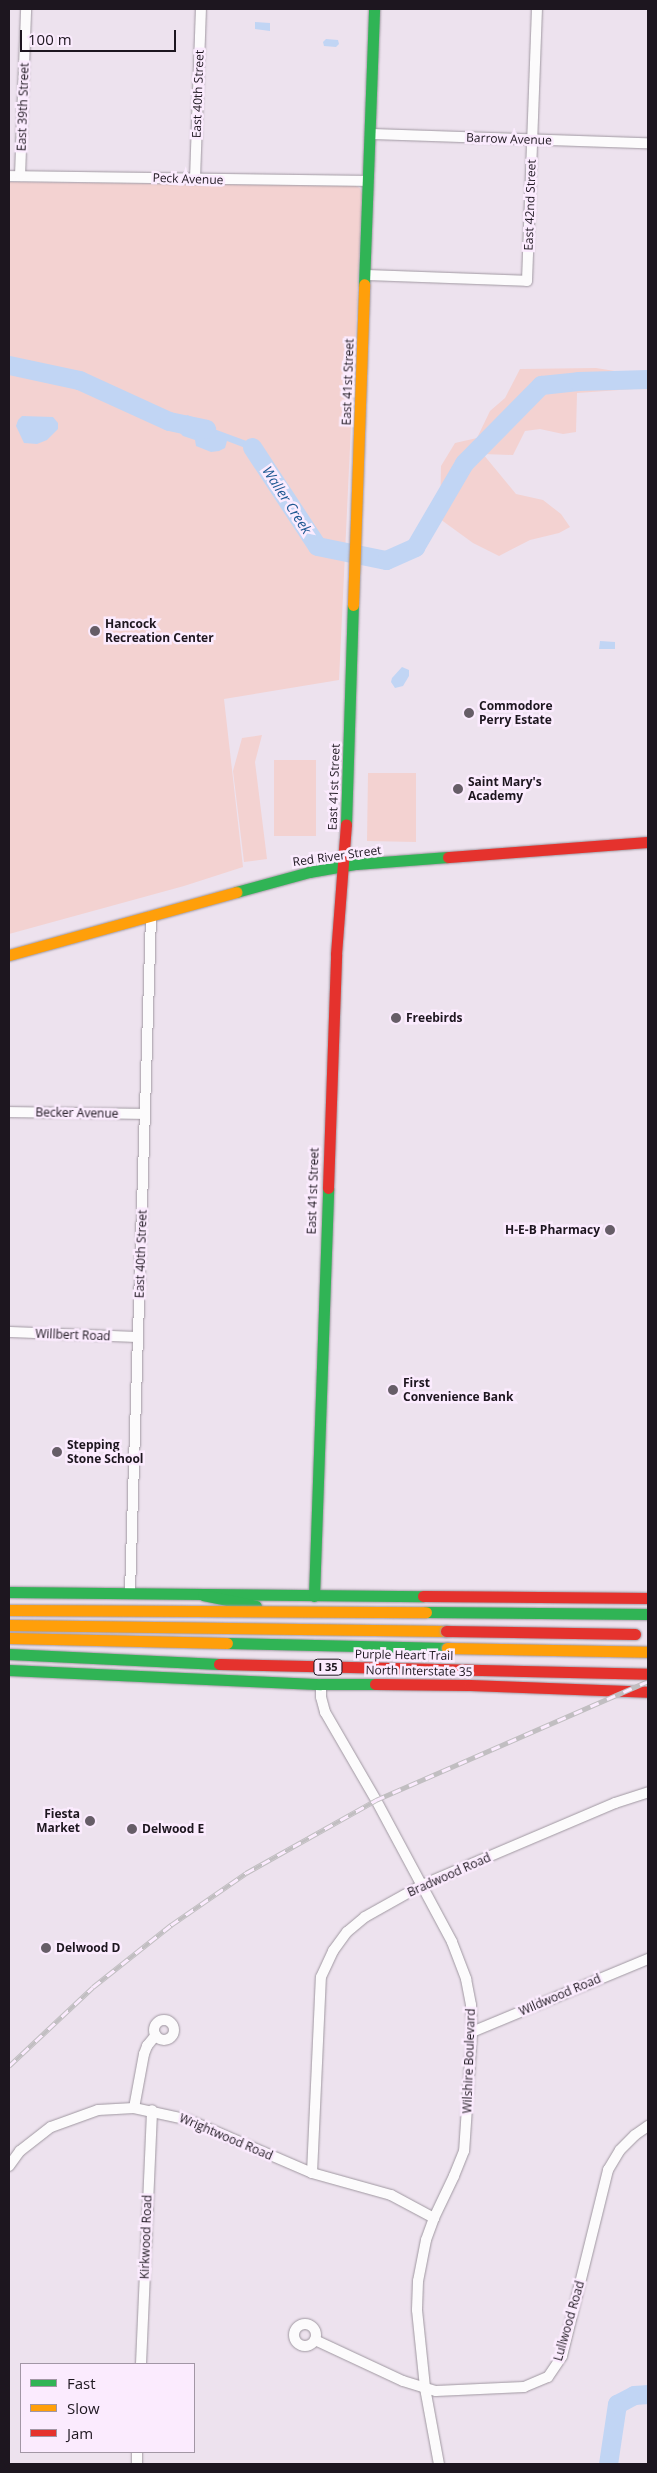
<!DOCTYPE html>
<style>
body{margin:0}
#map{position:relative;width:657px;height:2473px;overflow:hidden;background:#ede2ee;font-family:"Open Sans",sans-serif}
div>[style]{position:absolute}
.green>*{inset:0;background:#f3d2d1}
.water>*{inset:0;background:#c1d5f4}
.river>*{height:19px;margin:-9.5px;padding:0 9.5px;transform-origin:9.5px;border-radius:9.5px;background:#c1d5f4}
.roads{filter:drop-shadow(0 0 1px #a098a1) drop-shadow(0 0 1px #a098a1)}
.street>*{height:10px;margin:-5px;padding:0 5px;transform-origin:5px;border-radius:5px;background:#fcfbfc}
.street>.ring{margin:-5px;padding:0;box-sizing:content-box;background:none;border:10px solid #fcfbfc;border-radius:50%}
.fast>*{height:11px;margin:-5.5px;padding:0 5.5px;transform-origin:5.5px;border-radius:5.5px;background:#30b455}
.slow>*{height:11px;margin:-5.5px;padding:0 5.5px;transform-origin:5.5px;border-radius:5.5px;background:#ff9f0a}
.jam>*{height:11px;margin:-5.5px;padding:0 5.5px;transform-origin:5.5px;border-radius:5.5px;background:#e5322d}
.rail>*{height:5px;margin-top:-2.5px;transform-origin:0;background:repeating-linear-gradient(90deg,#fbebfe 0 9px,#c1bec1 0 18px);box-sizing:border-box;border-block:1px solid #c1bec1}
.bridges{filter:drop-shadow(0 0 1px #a098a1) drop-shadow(0 0 1px #a098a1)}
.fast-bridge>*{height:11px;margin:-5.5px;padding:0 5.5px;transform-origin:5.5px;border-radius:5.5px;background:#30b455}
.slow-bridge>*{height:11px;margin:-5.5px;padding:0 5.5px;transform-origin:5.5px;border-radius:5.5px;background:#ff9f0a}
.jam-bridge>*{height:11px;margin:-5.5px;padding:0 5.5px;transform-origin:5.5px;border-radius:5.5px;background:#e5322d}
.dots>*{width:14px;height:14px;translate:-50% -50%;box-sizing:border-box;border:2px solid #fbebfe;border-radius:50%}
span{translate:-50% -50%;white-space:nowrap;text-align:center;line-height:1.15;-webkit-text-stroke:5px #fbebfe;paint-order:stroke}
.shield-label span{padding:1px 4px;background:#fbebfe;border:1px solid;border-radius:4px;-webkit-text-stroke-width:0}
.shield-label{font-size:11px;color:#1d161f;font-weight:700}
.street-label{font-size:12px;color:#1d161f}
.poi-label{font-size:12px;color:#1d161f;font-weight:700}
.left{translate:0 -50%;text-align:left}
.right{translate:-100% -50%;text-align:right}
.water-label{font-size:14px;color:#1e5892;font-style:italic}
.frame{position:absolute;inset:0;border:10px solid #1d161f;pointer-events:none}
.legend{position:absolute;left:20px;top:2363px;width:175px;height:90px;box-sizing:border-box;background:#fbebfe;border:1px solid #a296a5;margin:0;padding:6px 9px;list-style:none;font-size:15px;color:#1d161f}
.legend li{display:flex;align-items:center;gap:10px;height:25px}
.legend b{width:25px;border:1px solid #a296a5}
.scale{position:absolute;left:20px;top:30px;width:156px;height:22px;box-sizing:border-box;border:2px solid #1d161f;border-top:0;padding-left:6px;font-size:15px;line-height:18px;white-space:nowrap;color:#1d161f;-webkit-text-stroke:4px #fbebfe;paint-order:stroke}
</style>
<div id="map">
<div class="green">
<div style="clip-path:polygon(9px 182px,356px 186px,360px 188px,362px 194px,339px 680px,224px 699px,243px 867px,184px 886px,9px 934px)"></div>
<div style="clip-path:polygon(596px 368px,640px 375px,648px 373px,648px 388px,577px 393px,576px 432px,563px 434px,540px 429px,525px 431px,513px 455px,483px 454px,516px 494px,543px 500px,561px 514px,570px 527px,559px 533px,530px 540px,499px 556px,473px 543px,440px 519px,441px 466px,455px 443px,477px 438px,490px 411px,505px 398px,520px 369px)"></div>
<div style="clip-path:polygon(262px 735px,255px 762px,267px 859px,244px 862px,233px 771px,242px 738px)"></div>
<div style="clip-path:polygon(274px 760px,316px 760px,316px 836px,274px 836px)"></div>
<div style="clip-path:polygon(368px 773px,416px 773px,416px 842px,367px 841px)"></div>
</div>
<div class="water">
<div style="clip-path:polygon(255px 22px,270px 23px,270px 31px,255px 29px)"></div>
<div style="clip-path:polygon(326px 39px,338px 40px,339px 44px,336px 47px,324px 46px,323px 42px)"></div>
<div style="clip-path:polygon(187px 415px,211px 424px,214px 429px,260px 446px,272px 465px,269px 468px,264px 467px,258px 464px,248px 449px,227px 441px,225px 448px,219px 451px,211px 452px,196px 446px,195px 440px,183px 436px,179px 432px)"></div>
<div style="clip-path:polygon(22px 416px,53px 417px,58px 423px,58px 429px,47px 440px,37px 444px,24px 443px,16px 426px,18px 420px)"></div>
<div style="clip-path:polygon(600px 641px,615px 642px,615px 649px,599px 649px)"></div>
<div style="clip-path:polygon(402px 667px,409px 670px,409px 676px,403px 686px,395px 688px,391px 682px,392px 678px)"></div>
</div>
<div class="river">
<div style="left:9px;top:365px;width:72px;rotate:12.1deg"></div>
<div style="left:79px;top:380px;width:99px;rotate:24.5deg"></div>
<div style="left:169px;top:421px;width:38px;rotate:12deg"></div>
<div style="left:252px;top:447px;width:118px;rotate:56.7deg"></div>
<div style="left:317px;top:546px;width:70px;rotate:11.5deg"></div>
<div style="left:386px;top:560px;width:32px;rotate:-24deg"></div>
<div style="left:415px;top:547px;width:97px;rotate:-59.7deg"></div>
<div style="left:464px;top:463px;width:110px;rotate:-45.4deg"></div>
<div style="left:541px;top:385px;width:37px;rotate:-6deg"></div>
<div style="left:578px;top:381px;width:70px;rotate:-1.6deg"></div>
<div style="left:608px;top:2464px;width:61px;rotate:-81.5deg"></div>
<div style="left:617px;top:2404px;width:19px;rotate:-28deg"></div>
<div style="left:634px;top:2395px;width:14px;rotate:-4deg"></div>
</div>
<div class="roads">
<div class="street">
<div style="left:370px;top:134px;width:278px;rotate:1.9deg"></div>
<div style="left:9px;top:176px;width:359px;rotate:0.8deg"></div>
<div style="left:20px;top:176px;width:167px;rotate:-87.9deg"></div>
<div style="left:195px;top:179px;width:170px;rotate:-88deg"></div>
<div style="left:365px;top:275px;width:162px;rotate:2.1deg"></div>
<div style="left:527px;top:281px;width:272px;rotate:-87.9deg"></div>
<div style="left:9px;top:1112px;width:136px;rotate:0.8deg"></div>
<div style="left:9px;top:1332px;width:129px;rotate:2.2deg"></div>
<div style="left:130px;top:1592px;width:676px;rotate:-88.22deg"></div>
<div style="left:321px;top:1684px;width:13px;rotate:90deg"></div>
<div style="left:321px;top:1697px;width:16px;rotate:75deg"></div>
<div style="left:325px;top:1712px;width:102px;rotate:59.9deg"></div>
<div style="left:376px;top:1800px;width:161px;rotate:61.8deg"></div>
<div style="left:452px;top:1942px;width:40px;rotate:69deg"></div>
<div style="left:466px;top:1979px;width:26px;rotate:79deg"></div>
<div style="left:471px;top:2005px;width:27px;rotate:88deg"></div>
<div style="left:472px;top:2032px;width:119px;rotate:93.8deg"></div>
<div style="left:464px;top:2151px;width:27px;rotate:112deg"></div>
<div style="left:454px;top:2176px;width:47px;rotate:115.5deg"></div>
<div style="left:434px;top:2218px;width:23px;rotate:110deg"></div>
<div style="left:426px;top:2240px;width:42px;rotate:101deg"></div>
<div style="left:418px;top:2281px;width:29px;rotate:92deg"></div>
<div style="left:417px;top:2310px;width:78px;rotate:84.1deg"></div>
<div style="left:425px;top:2388px;width:77px;rotate:79.6deg"></div>
<div class="ring" style="left:154px;top:2020px;width:10px;height:10px"></div>
<div style="left:472px;top:2032px;width:191px;rotate:-22.5deg"></div>
<div style="left:134px;top:2108px;width:55px;rotate:-79.5deg"></div>
<div style="left:144px;top:2054px;width:9px;rotate:-69deg"></div>
<div style="left:147px;top:2046px;width:14px;rotate:-51deg"></div>
<div style="left:9px;top:2166px;width:19px;rotate:-54deg"></div>
<div style="left:20px;top:2151px;width:39px;rotate:-38deg"></div>
<div style="left:51px;top:2127px;width:50px;rotate:-19.9deg"></div>
<div style="left:98px;top:2110px;width:36px;rotate:-3deg"></div>
<div style="left:134px;top:2108px;width:56px;rotate:12.3deg"></div>
<div style="left:189px;top:2120px;width:134px;rotate:23.3deg"></div>
<div style="left:312px;top:2173px;width:82px;rotate:15.6deg"></div>
<div style="left:391px;top:2195px;width:49px;rotate:28.1deg"></div>
<div style="left:312px;top:2173px;width:196px;rotate:-87.4deg"></div>
<div style="left:321px;top:1977px;width:29px;rotate:-65deg"></div>
<div style="left:333px;top:1951px;width:24px;rotate:-54deg"></div>
<div style="left:347px;top:1932px;width:23px;rotate:-40deg"></div>
<div style="left:365px;top:1917px;width:65px;rotate:-29.3deg"></div>
<div style="left:422px;top:1885px;width:210px;rotate:-23deg"></div>
<div style="left:615px;top:1803px;width:35px;rotate:-18deg"></div>
<div class="ring" style="left:294px;top:2324px;width:12px;height:12px"></div>
<div style="left:315px;top:2340px;width:97px;rotate:25deg"></div>
<div style="left:403px;top:2381px;width:34px;rotate:17deg"></div>
<div style="left:436px;top:2391px;width:88px;rotate:-2.6deg"></div>
<div style="left:524px;top:2387px;width:26px;rotate:-23deg"></div>
<div style="left:548px;top:2377px;width:25px;rotate:-56deg"></div>
<div style="left:562px;top:2356px;width:192px;rotate:-76.1deg"></div>
<div style="left:608px;top:2170px;width:23px;rotate:-59deg"></div>
<div style="left:620px;top:2150px;width:21px;rotate:-45deg"></div>
<div style="left:635px;top:2135px;width:16px;rotate:-35deg"></div>
<div style="left:141px;top:2364px;width:254px;rotate:-87.5deg"></div>
<div style="left:137px;top:2464px;width:12px;rotate:-90deg"></div>
</div>
<div class="fast">
<div style="left:364px;top:284px;width:275px;rotate:-87.9deg"></div>
<div style="left:346px;top:824px;width:219px;rotate:-88.2deg"></div>
<div style="left:236px;top:892px;width:76px;rotate:-15.3deg"></div>
<div style="left:309px;top:872px;width:48px;rotate:-9.7deg"></div>
<div style="left:356px;top:864px;width:92px;rotate:-4.4deg"></div>
<div style="left:9px;top:1592px;width:414px;rotate:0.6deg"></div>
<div style="left:203px;top:1595px;width:54px;rotate:11.7deg"></div>
<div style="left:314px;top:1596px;width:408px;rotate:-88deg"></div>
<div style="left:227px;top:1643px;width:220px;rotate:1.3deg"></div>
<div style="left:9px;top:1670px;width:312px;rotate:2.6deg"></div>
<div style="left:321px;top:1684px;width:54px"></div>
</div>
<div class="slow">
<div style="left:353px;top:605px;width:321px;rotate:-88deg"></div>
<div style="left:9px;top:955px;width:236px;rotate:-15.5deg"></div>
<div style="left:9px;top:1625px;width:437px;rotate:0.8deg"></div>
<div style="left:9px;top:1638px;width:218px;rotate:1.3deg"></div>
</div>
<div class="jam">
<div style="left:448px;top:857px;width:201px;rotate:-4.3deg"></div>
<div style="left:328px;top:1188px;width:234px;rotate:-88deg"></div>
<div style="left:336px;top:954px;width:130px;rotate:-85.6deg"></div>
<div style="left:423px;top:1596px;width:225px;rotate:0.5deg"></div>
<div style="left:375px;top:1684px;width:94px;rotate:0.6deg"></div>
<div style="left:469px;top:1685px;width:179px;rotate:2.2deg"></div>
</div>
</div>
<div class="rail">
<div style="left:9px;top:2066px;width:115px;rotate:-43.2deg"></div>
<div style="left:93px;top:1987px;width:100px;rotate:-38.5deg"></div>
<div style="left:171px;top:1925px;width:91px;rotate:-34.7deg"></div>
<div style="left:246px;top:1873px;width:149px;rotate:-29.3deg"></div>
<div style="left:376px;top:1800px;width:297px;rotate:-23.6deg"></div>
</div>
<div class="bridges">
<div class="fast-bridge">
<div style="left:426px;top:1612px;width:222px;rotate:0.5deg"></div>
<div style="left:9px;top:1654px;width:210px;rotate:2.7deg"></div>
</div>
<div class="slow-bridge">
<div style="left:9px;top:1610px;width:417px;rotate:0.3deg"></div>
<div style="left:447px;top:1648px;width:201px;rotate:1.1deg"></div>
</div>
<div class="jam-bridge">
<div style="left:446px;top:1631px;width:189px;rotate:0.9deg"></div>
<div style="left:219px;top:1664px;width:429px;rotate:1.3deg"></div>
</div>
</div>
<div class="dots">
<div style="left:95px;top:631px;background:#665d67"></div>
<div style="left:469px;top:713px;background:#665d67"></div>
<div style="left:458px;top:789px;background:#665d67"></div>
<div style="left:396px;top:1018px;background:#665d67"></div>
<div style="left:610px;top:1230px;background:#665d67"></div>
<div style="left:393px;top:1390px;background:#665d67"></div>
<div style="left:57px;top:1452px;background:#665d67"></div>
<div style="left:90px;top:1821px;background:#665d67"></div>
<div style="left:132px;top:1829px;background:#665d67"></div>
<div style="left:46px;top:1948px;background:#665d67"></div>
</div>
<div class="shield-label">
<span style="left:328px;top:1667px">I 35</span>
</div>
<div class="street-label">
<span style="left:198px;top:94px;rotate:-88deg">East 40th Street</span>
<span style="left:23px;top:107px;rotate:-88deg">East 39th Street</span>
<span style="left:509px;top:139px;rotate:2deg">Barrow Avenue</span>
<span style="left:188px;top:179px;rotate:2deg">Peck Avenue</span>
<span style="left:530px;top:205px;rotate:-88deg">East 42nd Street</span>
<span style="left:348px;top:382px;rotate:-88deg">East 41st Street</span>
<span style="left:334px;top:787px;rotate:-88deg">East 41st Street</span>
<span style="left:337px;top:856px;rotate:-8deg">Red River Street</span>
<span style="left:77px;top:1113px;rotate:1deg">Becker Avenue</span>
<span style="left:313px;top:1191px;rotate:-88deg">East 41st Street</span>
<span style="left:141px;top:1254px;rotate:-88deg">East 40th Street</span>
<span style="left:73px;top:1335px;rotate:2deg">Willbert Road</span>
<span style="left:404px;top:1655px;rotate:1deg">Purple Heart Trail</span>
<span style="left:419px;top:1671px;rotate:1deg">North Interstate 35</span>
<span style="left:449px;top:1875px;rotate:-24deg">Bradwood Road</span>
<span style="left:560px;top:1995px;rotate:-23deg">Wildwood Road</span>
<span style="left:469px;top:2061px;rotate:-88deg">Wilshire Boulevard</span>
<span style="left:226px;top:2137px;rotate:23deg">Wrightwood Road</span>
<span style="left:146px;top:2237px;rotate:-88deg">Kirkwood Road</span>
<span style="left:569px;top:2321px;rotate:-74deg">Lullwood Road</span>
</div>
<div class="poi-label">
<span class="left" style="left:105px;top:631px">Hancock<br>Recreation Center</span>
<span class="left" style="left:479px;top:713px">Commodore<br>Perry Estate</span>
<span class="left" style="left:468px;top:789px">Saint Mary's<br>Academy</span>
<span class="left" style="left:406px;top:1018px">Freebirds</span>
<span class="right" style="left:600px;top:1230px">H-E-B Pharmacy</span>
<span class="left" style="left:403px;top:1390px">First<br>Convenience Bank</span>
<span class="left" style="left:67px;top:1452px">Stepping<br>Stone School</span>
<span class="right" style="left:80px;top:1821px">Fiesta<br>Market</span>
<span class="left" style="left:142px;top:1829px">Delwood E</span>
<span class="left" style="left:56px;top:1948px">Delwood D</span>
</div>
<div class="water-label">
<span style="left:287px;top:500px;rotate:57deg">Waller Creek</span>
</div>
<div class="frame"></div>
<ul class="legend">
<li><b style="height:6px;background:#30b455"></b>Fast</li>
<li><b style="height:6px;background:#ff9f0a"></b>Slow</li>
<li><b style="height:6px;background:#e5322d"></b>Jam</li>
</ul>
<div class="scale">100 m</div>
</div>
